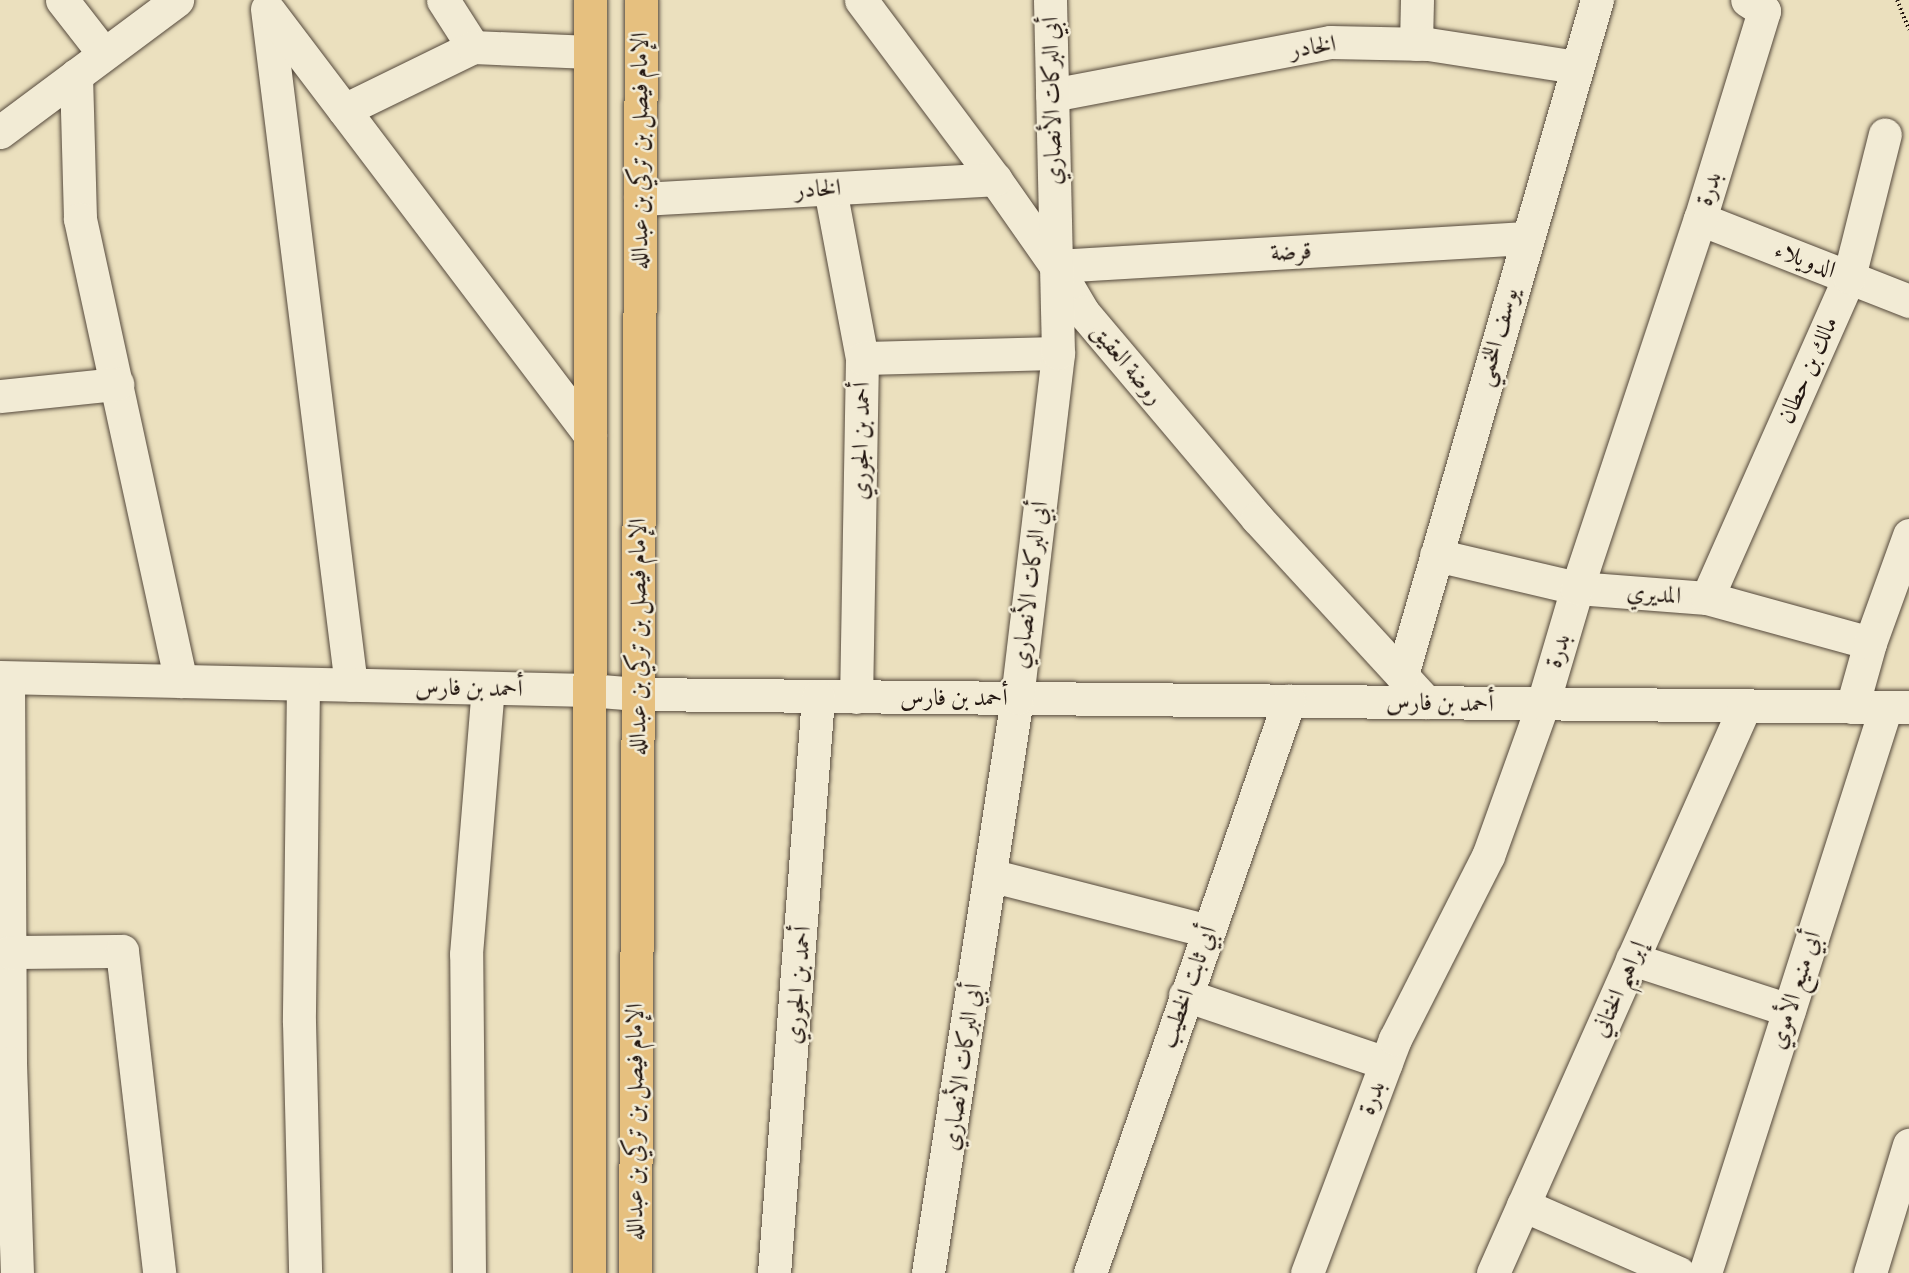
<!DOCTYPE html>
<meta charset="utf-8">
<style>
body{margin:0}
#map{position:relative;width:1909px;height:1273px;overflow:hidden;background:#ebe0be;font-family:Alegreya,Amiri,serif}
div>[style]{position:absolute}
.path>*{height:4px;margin-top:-2px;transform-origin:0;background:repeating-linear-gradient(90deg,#231711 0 1.5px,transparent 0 4.5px)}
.roads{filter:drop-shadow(0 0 2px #55493c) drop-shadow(0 0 2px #55493c)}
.minor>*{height:33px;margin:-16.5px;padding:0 16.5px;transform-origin:16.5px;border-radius:16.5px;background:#f2ebd5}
.major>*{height:33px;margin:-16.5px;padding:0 16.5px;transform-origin:16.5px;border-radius:16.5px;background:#e6c07f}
span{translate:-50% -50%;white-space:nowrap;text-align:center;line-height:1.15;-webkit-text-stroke:5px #f2ebd5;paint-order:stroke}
.street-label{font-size:24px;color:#231711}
</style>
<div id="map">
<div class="path">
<div style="left:1897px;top:0;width:32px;rotate:68deg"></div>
</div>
<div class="roads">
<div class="minor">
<div style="left:62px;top:0;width:68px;rotate:52.1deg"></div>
<div style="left:443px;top:0;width:56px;rotate:57.4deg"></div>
<div style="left:861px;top:0;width:224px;rotate:53.2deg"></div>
<div style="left:995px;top:179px;width:106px;rotate:55deg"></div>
<div style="left:1056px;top:266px;width:53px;rotate:59.6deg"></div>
<div style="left:1083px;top:312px;width:270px;rotate:49.8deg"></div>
<div style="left:1257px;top:518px;width:250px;rotate:47.4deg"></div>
<div style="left:267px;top:9px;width:681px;rotate:82.92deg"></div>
<div style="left:269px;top:11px;width:532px;rotate:52.87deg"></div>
<div style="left:1416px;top:44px;width:44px;rotate:-88.7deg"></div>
<div style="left:76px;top:75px;width:144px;rotate:88.4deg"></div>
<div style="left:80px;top:219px;width:473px;rotate:77.7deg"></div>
<div style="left:1052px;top:95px;width:283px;rotate:-10.8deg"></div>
<div style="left:1330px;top:42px;width:98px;rotate:1.2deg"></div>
<div style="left:1428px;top:44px;width:150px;rotate:8.8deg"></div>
<div style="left:344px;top:110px;width:144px;rotate:-26deg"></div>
<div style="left:473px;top:47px;width:117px;rotate:2.4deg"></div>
<div style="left:0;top:132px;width:221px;rotate:-36.7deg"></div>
<div style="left:830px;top:189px;width:172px;rotate:79.3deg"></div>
<div style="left:862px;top:358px;width:339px;rotate:91deg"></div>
<div style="left:640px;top:199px;width:356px;rotate:-3.2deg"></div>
<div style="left:1700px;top:219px;width:225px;rotate:21.4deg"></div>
<div style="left:1056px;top:266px;width:471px;rotate:-3.4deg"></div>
<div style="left:862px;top:358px;width:196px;rotate:-1.5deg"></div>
<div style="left:0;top:396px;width:118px;rotate:-5.9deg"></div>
<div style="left:1436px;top:555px;width:145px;rotate:13.2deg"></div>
<div style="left:1577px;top:588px;width:130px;rotate:4.4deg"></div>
<div style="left:1707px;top:598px;width:169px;rotate:15.4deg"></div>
<div style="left:1707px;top:598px;width:351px;rotate:-66.1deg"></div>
<div style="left:1849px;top:277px;width:147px;rotate:-75.9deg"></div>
<div style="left:1402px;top:675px;width:703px;rotate:-73.89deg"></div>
<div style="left:0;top:677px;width:589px;rotate:1.26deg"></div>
<div style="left:589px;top:690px;width:48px;rotate:4.8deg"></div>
<div style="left:637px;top:694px;width:1272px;rotate:0.59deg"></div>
<div style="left:8px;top:678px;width:385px;rotate:89.7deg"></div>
<div style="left:10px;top:1063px;width:210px;rotate:88.1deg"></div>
<div style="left:303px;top:684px;width:338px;rotate:90.7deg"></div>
<div style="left:299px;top:1022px;width:251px;rotate:88.6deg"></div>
<div style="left:1852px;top:707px;width:66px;rotate:-74.3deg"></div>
<div style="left:1870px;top:643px;width:115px;rotate:-70.1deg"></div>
<div style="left:990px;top:875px;width:225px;rotate:14.4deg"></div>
<div style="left:9px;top:952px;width:113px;rotate:-0.5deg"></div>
<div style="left:122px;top:951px;width:324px;rotate:83.4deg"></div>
<div style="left:1632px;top:959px;width:165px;rotate:18deg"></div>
<div style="left:1185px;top:995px;width:212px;rotate:18.7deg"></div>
<div style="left:1523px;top:1205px;width:170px;rotate:23.6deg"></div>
<div style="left:469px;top:1273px;width:319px;rotate:-90.5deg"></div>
<div style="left:466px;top:954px;width:267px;rotate:-85.3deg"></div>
<div style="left:774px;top:1273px;width:578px;rotate:-85.63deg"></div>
<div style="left:928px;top:1273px;width:582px;rotate:-81.2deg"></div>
<div style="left:1017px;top:698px;width:347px;rotate:-83.2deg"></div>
<div style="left:1058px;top:353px;width:353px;rotate:-91.3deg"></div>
<div style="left:1090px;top:1273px;width:606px;rotate:-70.82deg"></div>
<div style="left:1307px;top:1273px;width:250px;rotate:-69.4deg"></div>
<div style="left:1395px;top:1039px;width:205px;rotate:-63.1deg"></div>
<div style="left:1488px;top:856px;width:163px;rotate:-70.2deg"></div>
<div style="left:1543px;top:703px;width:120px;rotate:-73.5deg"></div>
<div style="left:1577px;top:588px;width:389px;rotate:-71.6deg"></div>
<div style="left:1700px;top:219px;width:218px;rotate:-72.9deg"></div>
<div style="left:1764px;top:11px;width:20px;rotate:-147deg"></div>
<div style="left:1493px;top:1273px;width:620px;rotate:-66.04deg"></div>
<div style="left:1705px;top:1273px;width:594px;rotate:-72.27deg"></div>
<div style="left:1870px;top:1273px;width:134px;rotate:-73.1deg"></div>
</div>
<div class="major">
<div style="left:589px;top:1273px;width:1273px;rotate:-89.95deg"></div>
<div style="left:635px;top:1273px;width:1273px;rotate:-89.73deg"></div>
</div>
</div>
<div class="street-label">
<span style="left:1313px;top:47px;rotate:-8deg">الخادر</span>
<span style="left:1052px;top:101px;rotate:-91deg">أبي البركات الأنصاري</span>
<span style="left:640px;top:151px;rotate:-90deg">الإمام فيصل بن تركي بن عبدالله</span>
<span style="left:818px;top:189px;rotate:-3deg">الخادر</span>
<span style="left:1709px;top:189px;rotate:-73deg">بدرة</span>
<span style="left:1291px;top:252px;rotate:-3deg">قرضة</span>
<span style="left:1805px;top:260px;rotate:21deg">الدويلاء</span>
<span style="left:1497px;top:337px;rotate:-74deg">يوسف اللخمي</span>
<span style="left:1127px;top:364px;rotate:50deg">روضة العقيق</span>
<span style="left:1808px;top:370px;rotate:-66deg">مالك بن حطان</span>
<span style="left:861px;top:441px;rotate:-89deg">أحمد بن الجوري</span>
<span style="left:1030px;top:585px;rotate:-83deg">أبي البركات الأنصاري</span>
<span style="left:1654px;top:594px;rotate:5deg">المديري</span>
<span style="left:638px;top:637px;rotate:-90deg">الإمام فيصل بن تركي بن عبدالله</span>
<span style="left:1558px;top:651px;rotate:-74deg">بدرة</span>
<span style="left:469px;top:688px;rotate:1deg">أحمد بن فارس</span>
<span style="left:954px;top:698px">أحمد بن فارس</span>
<span style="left:1440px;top:703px;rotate:1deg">أحمد بن فارس</span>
<span style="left:798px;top:985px;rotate:-85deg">أحمد بن الجوري</span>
<span style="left:1188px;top:987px;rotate:-70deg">أبي ثابت الخطيب</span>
<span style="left:1619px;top:989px;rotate:-66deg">إبراهيم الختاني</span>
<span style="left:1795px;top:990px;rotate:-72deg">أبي منيع الأموي</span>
<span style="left:962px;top:1067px;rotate:-82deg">أبي البركات الأنصاري</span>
<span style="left:1372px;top:1098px;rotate:-70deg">بدرة</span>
<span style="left:635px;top:1122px;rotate:-90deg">الإمام فيصل بن تركي بن عبدالله</span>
</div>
</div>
